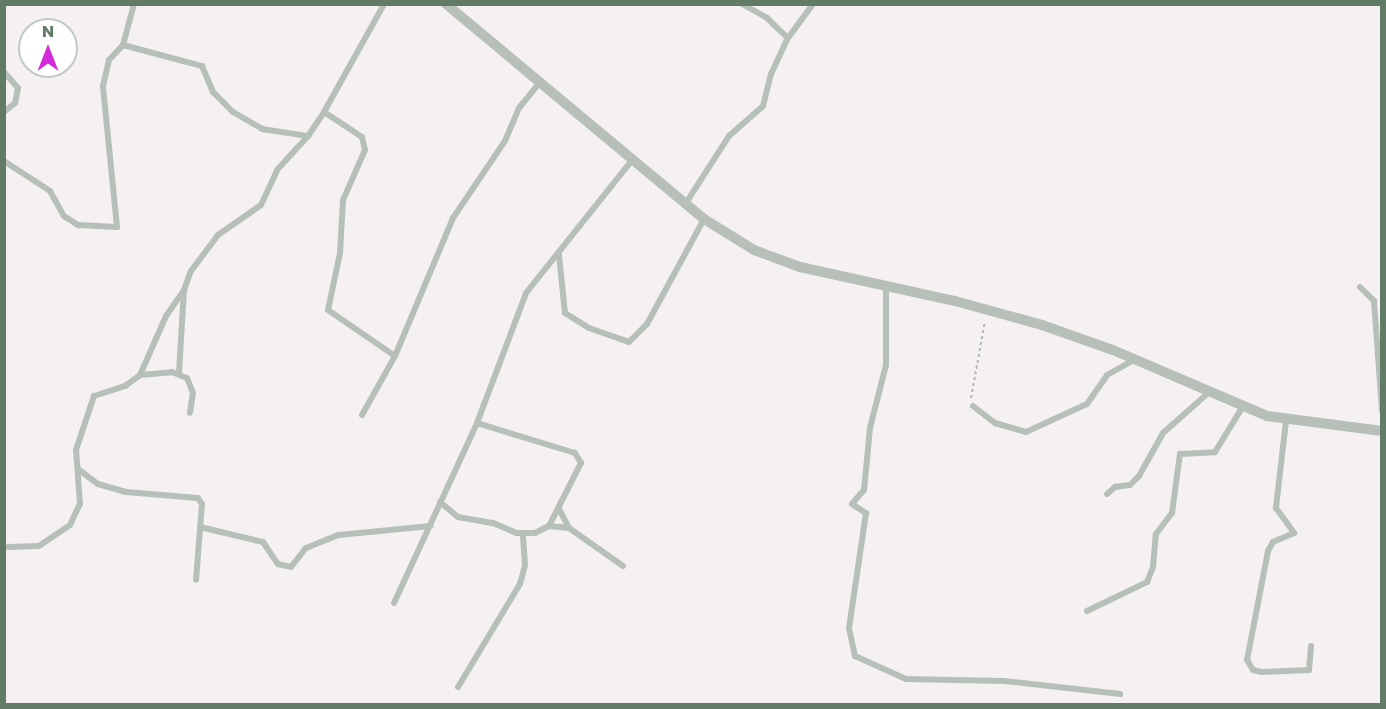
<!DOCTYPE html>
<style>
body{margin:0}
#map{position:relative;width:1386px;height:709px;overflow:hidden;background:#f5f1f2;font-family:Poppins,sans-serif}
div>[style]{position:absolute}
.path>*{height:2px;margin-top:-1px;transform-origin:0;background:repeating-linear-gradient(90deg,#b0b7b1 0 3px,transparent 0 6px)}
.minor>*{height:6px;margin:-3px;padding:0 3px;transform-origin:3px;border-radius:3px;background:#b7c0b8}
.tertiary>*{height:10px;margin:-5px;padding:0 5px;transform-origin:5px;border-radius:5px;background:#b7c0b8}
span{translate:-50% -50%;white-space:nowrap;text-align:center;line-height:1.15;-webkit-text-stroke:6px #fff;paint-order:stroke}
.frame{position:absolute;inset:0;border:6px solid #617b66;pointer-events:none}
.north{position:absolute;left:18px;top:18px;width:60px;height:60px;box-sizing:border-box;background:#fff;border:2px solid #c0cac2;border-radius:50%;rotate:0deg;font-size:16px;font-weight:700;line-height:24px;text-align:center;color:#617b66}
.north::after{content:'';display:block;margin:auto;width:21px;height:27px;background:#d42bda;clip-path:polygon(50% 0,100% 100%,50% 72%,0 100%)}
</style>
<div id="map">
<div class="path">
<div style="left:971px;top:398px;width:78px;rotate:-79.7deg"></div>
</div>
<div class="minor">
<div style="left:742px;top:4px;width:29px;rotate:29deg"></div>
<div style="left:767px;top:18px;width:29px;rotate:44deg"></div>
<div style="left:123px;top:45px;width:82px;rotate:14.9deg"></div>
<div style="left:202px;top:66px;width:28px;rotate:67deg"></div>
<div style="left:213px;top:92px;width:28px;rotate:45deg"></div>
<div style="left:233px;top:112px;width:34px;rotate:30deg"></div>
<div style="left:262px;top:129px;width:47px;rotate:8.7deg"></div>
<div style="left:4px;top:72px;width:21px;rotate:49deg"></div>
<div style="left:18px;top:88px;width:15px;rotate:101deg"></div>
<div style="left:15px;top:103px;width:14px;rotate:141deg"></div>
<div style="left:324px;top:112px;width:45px;rotate:33.3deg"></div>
<div style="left:362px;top:137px;width:13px;rotate:77deg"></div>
<div style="left:365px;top:150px;width:55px;rotate:113.7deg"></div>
<div style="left:343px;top:200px;width:53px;rotate:93.2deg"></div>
<div style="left:340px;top:253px;width:58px;rotate:101.9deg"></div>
<div style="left:328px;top:310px;width:81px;rotate:34.5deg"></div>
<div style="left:4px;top:161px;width:55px;rotate:33.1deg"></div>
<div style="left:50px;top:191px;width:29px;rotate:61deg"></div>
<div style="left:64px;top:216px;width:17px;rotate:33deg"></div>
<div style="left:78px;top:225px;width:39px;rotate:3deg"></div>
<div style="left:117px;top:227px;width:142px;rotate:-95.7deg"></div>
<div style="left:103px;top:86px;width:27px;rotate:-77deg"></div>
<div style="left:109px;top:60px;width:21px;rotate:-47deg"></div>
<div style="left:123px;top:45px;width:42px;rotate:-75deg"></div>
<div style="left:686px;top:203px;width:80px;rotate:-57.3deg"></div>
<div style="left:729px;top:136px;width:45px;rotate:-41.4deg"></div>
<div style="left:763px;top:106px;width:33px;rotate:-76deg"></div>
<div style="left:771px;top:74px;width:40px;rotate:-65deg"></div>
<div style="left:788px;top:38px;width:42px;rotate:-53.7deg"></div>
<div style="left:559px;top:255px;width:58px;rotate:84.1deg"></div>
<div style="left:565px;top:313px;width:28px;rotate:32deg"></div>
<div style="left:589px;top:328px;width:42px;rotate:19.3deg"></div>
<div style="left:629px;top:342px;width:25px;rotate:-45deg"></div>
<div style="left:647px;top:324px;width:119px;rotate:-61.5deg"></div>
<div style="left:886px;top:286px;width:79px;rotate:90deg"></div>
<div style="left:886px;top:365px;width:65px;rotate:104.3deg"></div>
<div style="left:870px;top:428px;width:62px;rotate:95.5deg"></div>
<div style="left:864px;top:490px;width:18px;rotate:131deg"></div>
<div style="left:852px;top:504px;width:17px;rotate:33deg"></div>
<div style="left:866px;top:513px;width:116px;rotate:98.4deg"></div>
<div style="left:849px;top:628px;width:29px;rotate:78deg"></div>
<div style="left:855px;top:656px;width:56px;rotate:24.3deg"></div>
<div style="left:906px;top:679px;width:98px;rotate:1.2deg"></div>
<div style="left:1004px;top:681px;width:117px;rotate:6.4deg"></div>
<div style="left:1360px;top:287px;width:20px;rotate:45deg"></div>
<div style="left:1374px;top:301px;width:110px;rotate:85.8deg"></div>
<div style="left:179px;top:373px;width:83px;rotate:-86.6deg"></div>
<div style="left:184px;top:290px;width:20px;rotate:-70deg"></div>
<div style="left:191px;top:271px;width:45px;rotate:-53.1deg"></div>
<div style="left:218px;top:235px;width:52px;rotate:-34.9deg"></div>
<div style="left:261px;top:205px;width:38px;rotate:-65deg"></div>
<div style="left:277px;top:170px;width:46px;rotate:-47.6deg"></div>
<div style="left:308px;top:136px;width:29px;rotate:-56deg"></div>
<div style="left:324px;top:112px;width:124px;rotate:-60.9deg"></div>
<div style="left:140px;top:375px;width:32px;rotate:-5deg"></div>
<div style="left:172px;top:372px;width:16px;rotate:22deg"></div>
<div style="left:187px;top:378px;width:16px;rotate:68deg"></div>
<div style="left:193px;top:393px;width:20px;rotate:99deg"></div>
<div style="left:973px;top:406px;width:28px;rotate:38deg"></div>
<div style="left:995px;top:423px;width:32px;rotate:16deg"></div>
<div style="left:1026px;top:432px;width:67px;rotate:-24.7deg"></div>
<div style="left:1087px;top:404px;width:35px;rotate:-55deg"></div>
<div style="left:1107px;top:375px;width:31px;rotate:-29deg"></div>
<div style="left:362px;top:415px;width:68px;rotate:-60.8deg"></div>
<div style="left:395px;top:356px;width:150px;rotate:-67.2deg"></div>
<div style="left:453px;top:218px;width:93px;rotate:-56deg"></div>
<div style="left:505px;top:141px;width:36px;rotate:-67deg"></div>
<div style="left:519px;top:108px;width:35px;rotate:-51deg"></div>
<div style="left:1286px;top:421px;width:88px;rotate:96.6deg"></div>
<div style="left:1276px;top:508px;width:31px;rotate:54deg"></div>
<div style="left:1294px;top:533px;width:23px;rotate:157deg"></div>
<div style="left:1273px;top:542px;width:10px;rotate:119deg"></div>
<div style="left:1268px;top:551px;width:111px;rotate:100.9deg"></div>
<div style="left:1247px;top:660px;width:12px;rotate:59deg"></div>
<div style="left:1253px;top:670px;width:9px;rotate:13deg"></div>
<div style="left:1262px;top:672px;width:47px;rotate:-2.4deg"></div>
<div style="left:1309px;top:670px;width:24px;rotate:-85deg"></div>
<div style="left:78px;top:469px;width:25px;rotate:37deg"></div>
<div style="left:98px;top:484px;width:29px;rotate:16deg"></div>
<div style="left:126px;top:492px;width:72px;rotate:4.8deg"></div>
<div style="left:198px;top:498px;width:7px;rotate:56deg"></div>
<div style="left:202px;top:504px;width:76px;rotate:94.5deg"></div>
<div style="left:1107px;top:494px;width:11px;rotate:-41deg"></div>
<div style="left:1115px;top:487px;width:15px;rotate:-8deg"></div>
<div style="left:1130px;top:485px;width:13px;rotate:-45deg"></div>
<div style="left:1139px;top:476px;width:49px;rotate:-60.8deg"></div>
<div style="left:1163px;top:433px;width:60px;rotate:-41.6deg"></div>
<div style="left:440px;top:502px;width:23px;rotate:40deg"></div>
<div style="left:458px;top:517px;width:36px;rotate:10deg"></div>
<div style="left:493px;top:523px;width:25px;rotate:23deg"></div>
<div style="left:516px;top:533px;width:19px"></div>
<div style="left:535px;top:533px;width:16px;rotate:-27deg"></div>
<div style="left:549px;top:526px;width:71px;rotate:-63.1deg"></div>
<div style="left:581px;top:463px;width:12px;rotate:-121deg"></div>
<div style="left:575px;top:453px;width:102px;rotate:-163deg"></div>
<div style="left:559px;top:509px;width:21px;rotate:62deg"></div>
<div style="left:569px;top:528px;width:66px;rotate:35.1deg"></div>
<div style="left:549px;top:526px;width:20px;rotate:6deg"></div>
<div style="left:200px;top:527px;width:65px;rotate:13.4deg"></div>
<div style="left:263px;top:542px;width:27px;rotate:56deg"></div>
<div style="left:278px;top:564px;width:13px;rotate:13deg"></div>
<div style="left:291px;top:567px;width:24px;rotate:-52deg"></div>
<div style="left:306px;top:548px;width:35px;rotate:-22deg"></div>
<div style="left:339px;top:535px;width:92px;rotate:-5.6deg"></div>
<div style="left:8px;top:547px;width:31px;rotate:-2deg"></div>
<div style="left:39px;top:546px;width:37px;rotate:-34deg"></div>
<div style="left:70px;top:525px;width:23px;rotate:-65deg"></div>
<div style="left:80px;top:504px;width:54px;rotate:-94.2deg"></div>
<div style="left:76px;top:450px;width:57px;rotate:-71.6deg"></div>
<div style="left:94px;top:396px;width:33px;rotate:-18deg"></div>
<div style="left:125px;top:386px;width:19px;rotate:-36deg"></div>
<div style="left:140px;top:375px;width:64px;rotate:-66.2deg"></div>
<div style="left:166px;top:316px;width:32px;rotate:-55deg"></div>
<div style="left:394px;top:603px;width:198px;rotate:-65.2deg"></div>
<div style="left:477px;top:423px;width:139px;rotate:-69.3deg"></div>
<div style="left:526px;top:293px;width:171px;rotate:-51.4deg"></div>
<div style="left:1087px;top:611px;width:67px;rotate:-25.8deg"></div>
<div style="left:1147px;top:582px;width:16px;rotate:-68deg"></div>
<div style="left:1153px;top:567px;width:33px;rotate:-85deg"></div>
<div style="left:1156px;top:534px;width:26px;rotate:-53deg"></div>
<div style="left:1172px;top:513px;width:60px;rotate:-82.3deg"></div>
<div style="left:1180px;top:454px;width:35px;rotate:-3deg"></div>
<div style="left:1215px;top:452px;width:52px;rotate:-58.5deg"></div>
<div style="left:458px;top:687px;width:120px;rotate:-59deg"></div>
<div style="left:520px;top:584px;width:20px;rotate:-75deg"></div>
<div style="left:525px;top:565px;width:31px;rotate:-94deg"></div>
</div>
<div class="tertiary">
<div style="left:446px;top:4px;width:336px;rotate:39.8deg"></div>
<div style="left:704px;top:219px;width:59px;rotate:31.8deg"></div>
<div style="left:754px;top:250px;width:49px;rotate:20.3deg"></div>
<div style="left:800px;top:267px;width:159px;rotate:12.4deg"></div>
<div style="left:955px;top:301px;width:90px;rotate:15.4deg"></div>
<div style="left:1042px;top:325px;width:75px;rotate:19.4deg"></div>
<div style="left:1113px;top:350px;width:168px;rotate:23.2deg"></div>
<div style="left:1267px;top:416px;width:116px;rotate:7.4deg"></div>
</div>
<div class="frame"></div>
<div class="north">N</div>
</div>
